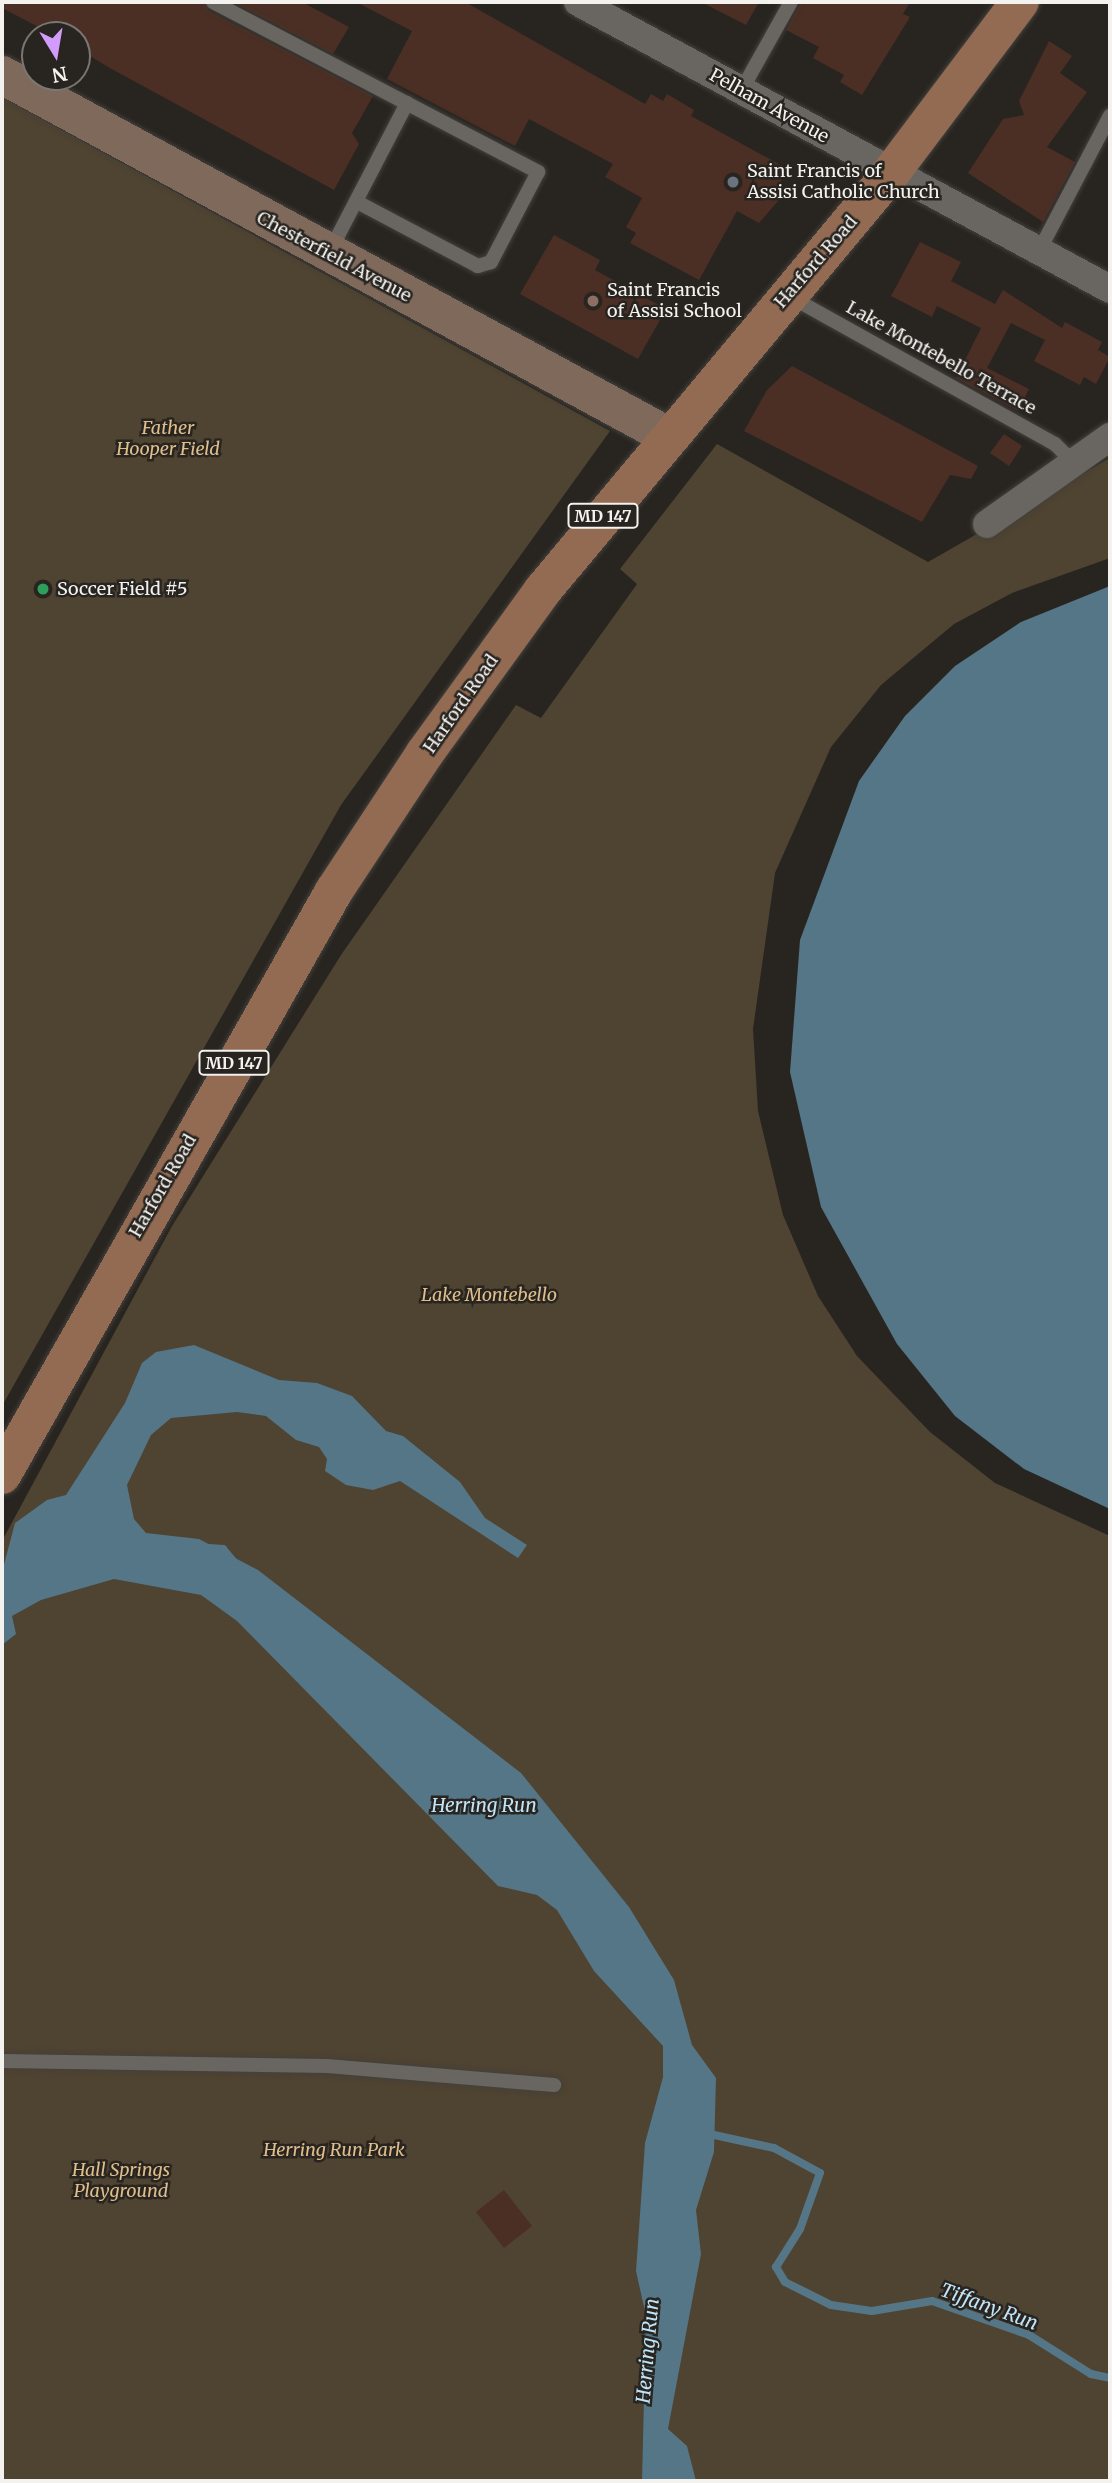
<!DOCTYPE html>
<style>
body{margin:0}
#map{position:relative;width:1112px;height:2483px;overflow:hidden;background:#282521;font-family:Merriweather,serif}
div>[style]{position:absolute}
.green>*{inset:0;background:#4f4331}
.water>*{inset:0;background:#547687}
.stream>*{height:8px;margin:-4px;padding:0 4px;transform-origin:4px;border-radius:4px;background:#547687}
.building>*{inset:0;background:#4b2e24}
.roads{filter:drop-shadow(0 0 2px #43403c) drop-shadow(0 0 2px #43403c)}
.lane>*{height:14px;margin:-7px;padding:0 7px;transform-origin:7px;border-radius:7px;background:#696661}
.street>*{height:28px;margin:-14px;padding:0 14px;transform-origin:14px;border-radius:14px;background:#696661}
.secondary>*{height:38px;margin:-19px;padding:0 19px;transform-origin:19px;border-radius:19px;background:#7e695a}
.primary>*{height:38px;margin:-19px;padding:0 19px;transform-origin:19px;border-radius:19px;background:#936b53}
.dots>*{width:19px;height:19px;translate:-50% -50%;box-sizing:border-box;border:4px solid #282521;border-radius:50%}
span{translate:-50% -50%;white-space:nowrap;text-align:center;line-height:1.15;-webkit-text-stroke:5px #282521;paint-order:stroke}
.shield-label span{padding:2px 5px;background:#282521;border:2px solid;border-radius:5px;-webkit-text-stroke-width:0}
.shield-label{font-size:16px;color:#f4f2ef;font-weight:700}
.street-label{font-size:18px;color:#f4f2ef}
.poi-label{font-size:18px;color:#f4f2ef}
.left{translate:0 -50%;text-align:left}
.park-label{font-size:18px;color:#e0be8b;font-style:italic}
.water-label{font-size:19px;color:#c1e5f8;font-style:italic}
.frame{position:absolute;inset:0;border:4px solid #f4f2ef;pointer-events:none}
.north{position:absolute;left:21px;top:21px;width:70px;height:70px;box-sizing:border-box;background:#282521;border:2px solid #7a7773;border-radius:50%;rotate:169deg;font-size:19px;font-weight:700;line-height:28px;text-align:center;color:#f4f2ef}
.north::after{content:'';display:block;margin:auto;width:24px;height:32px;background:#d39cfc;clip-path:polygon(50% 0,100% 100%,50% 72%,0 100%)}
</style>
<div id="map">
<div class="green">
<div style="clip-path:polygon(2px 97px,610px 431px,341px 805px,2px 1406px)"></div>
<div style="clip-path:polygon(717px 444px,928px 562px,1110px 458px,1110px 558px,1012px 593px,954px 624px,881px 685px,831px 747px,775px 873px,753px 1029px,758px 1111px,783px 1215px,818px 1296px,857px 1356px,930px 1432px,995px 1483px,1110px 1536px,1110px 2481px,2px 2481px,2px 1541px,172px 1226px,341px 955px,516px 705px,541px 718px,637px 584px,620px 569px)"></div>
</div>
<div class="water">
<div style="clip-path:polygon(1110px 586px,1110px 1509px,1024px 1469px,955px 1416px,897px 1344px,821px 1207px,790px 1072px,800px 940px,859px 781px,905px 716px,955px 666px,1021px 622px)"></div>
<div style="clip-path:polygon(194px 1345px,279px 1380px,317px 1383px,352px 1396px,386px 1431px,403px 1436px,460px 1482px,485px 1518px,527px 1545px,518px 1558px,400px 1481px,373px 1490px,346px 1485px,325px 1471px,327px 1459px,319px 1447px,296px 1440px,266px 1416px,237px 1412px,171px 1418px,151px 1435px,127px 1485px,134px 1519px,146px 1533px,199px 1539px,258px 1570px,521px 1773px,629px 1907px,674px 1980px,692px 2045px,716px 2078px,714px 2152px,696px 2210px,701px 2254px,668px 2429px,687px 2446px,696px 2481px,642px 2481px,646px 2316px,636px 2271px,645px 2143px,663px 2077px,663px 2046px,594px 1971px,557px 1910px,537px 1895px,498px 1886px,237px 1621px,201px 1595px,114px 1579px,41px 1600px,12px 1616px,16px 1634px,2px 1645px,2px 1572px,15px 1523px,47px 1500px,66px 1495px,125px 1403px,142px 1363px,156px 1352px)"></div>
</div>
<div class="stream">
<div style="left:209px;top:1548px;width:14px;rotate:4deg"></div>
<div style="left:223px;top:1549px;width:16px;rotate:50deg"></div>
<div style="left:705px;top:2133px;width:71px;rotate:12.3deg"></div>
<div style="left:774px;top:2148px;width:52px;rotate:28.5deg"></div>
<div style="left:820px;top:2173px;width:59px;rotate:109.7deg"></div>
<div style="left:800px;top:2229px;width:45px;rotate:122.3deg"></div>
<div style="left:776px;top:2267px;width:17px;rotate:59deg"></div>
<div style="left:785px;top:2282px;width:51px;rotate:26.6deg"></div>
<div style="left:831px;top:2305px;width:41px;rotate:8.3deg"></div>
<div style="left:872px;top:2311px;width:61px;rotate:-9.5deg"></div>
<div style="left:932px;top:2301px;width:103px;rotate:19.3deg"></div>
<div style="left:1029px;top:2335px;width:73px;rotate:32.2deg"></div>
<div style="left:1091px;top:2374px;width:19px;rotate:12deg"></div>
</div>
<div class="building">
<div style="clip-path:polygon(2px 2px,203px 2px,209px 11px,373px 96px,352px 133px,359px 144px,334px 190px,108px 67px,77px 48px,77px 35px,54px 35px,2px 8px)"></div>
<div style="clip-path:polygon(233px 2px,302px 2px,349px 27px,333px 54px)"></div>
<div style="clip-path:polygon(356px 2px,465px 2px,645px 104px,651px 94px,663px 101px,667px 94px,694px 110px,691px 116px,788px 169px,778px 187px,786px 192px,759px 223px,737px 211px,699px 280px,630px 243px,636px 233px,626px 227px,642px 198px,605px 177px,613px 164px,529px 119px,515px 146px,387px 79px,412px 31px)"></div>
<div style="clip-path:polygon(701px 2px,759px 2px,746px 25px)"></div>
<div style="clip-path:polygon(801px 2px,910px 2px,903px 14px,910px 17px,862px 95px,840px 82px,844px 75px,813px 58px,819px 47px,786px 30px)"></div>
<div style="clip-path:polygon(1049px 41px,1072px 56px,1060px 73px,1087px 92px,1047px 147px,1075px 162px,1043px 222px,968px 173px,1003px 119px,1024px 115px,1019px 101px)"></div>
<div style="clip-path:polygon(554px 235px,600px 260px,595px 270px,666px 309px,638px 359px,520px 294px)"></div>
<div style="clip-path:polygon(920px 242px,961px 262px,951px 281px,995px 304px,1003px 290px,1062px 328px,1065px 322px,1102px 342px,1098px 350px,1110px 357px,1096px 384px,1084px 377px,1080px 385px,1034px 361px,1045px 340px,1011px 323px,987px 368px,1029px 389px,1018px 411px,956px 378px,981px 328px,937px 306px,932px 317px,891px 296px)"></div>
<div style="clip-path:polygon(792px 366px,978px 466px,971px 479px,950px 475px,922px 522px,744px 431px,767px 390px)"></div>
<div style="clip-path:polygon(1004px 434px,1022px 446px,1009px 466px,990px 453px)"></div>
<div style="clip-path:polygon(504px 2190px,532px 2226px,504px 2248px,476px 2212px)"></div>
</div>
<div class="roads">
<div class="lane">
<div style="left:213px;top:2px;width:367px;rotate:27.6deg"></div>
<div style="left:538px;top:172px;width:102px;rotate:117.6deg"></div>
<div style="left:491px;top:262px;width:14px;rotate:163deg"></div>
<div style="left:478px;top:266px;width:137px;rotate:-152.1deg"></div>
<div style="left:741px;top:91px;width:102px;rotate:-60.7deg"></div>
<div style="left:330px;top:251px;width:167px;rotate:-62.5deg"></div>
<div style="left:1039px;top:251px;width:153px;rotate:-62.3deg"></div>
<div style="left:789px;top:296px;width:304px;rotate:29.1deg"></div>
<div style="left:1055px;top:444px;width:24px;rotate:45deg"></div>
<div style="left:2px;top:2061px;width:325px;rotate:0.9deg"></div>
<div style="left:327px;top:2066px;width:228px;rotate:4.8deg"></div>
</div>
<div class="street">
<div style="left:578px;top:2px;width:604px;rotate:28.35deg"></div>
<div style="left:987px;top:524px;width:151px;rotate:-35.3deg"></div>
</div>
<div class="secondary">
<div style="left:2px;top:75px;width:758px;rotate:28.46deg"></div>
</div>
<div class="primary">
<div style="left:2px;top:1475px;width:672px;rotate:-60.38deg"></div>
<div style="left:334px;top:891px;width:165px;rotate:-56.6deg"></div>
<div style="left:425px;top:753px;width:201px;rotate:-54.1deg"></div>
<div style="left:543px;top:590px;width:543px;rotate:-50.15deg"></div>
<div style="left:891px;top:173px;width:214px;rotate:-53deg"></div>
</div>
</div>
<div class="dots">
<div style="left:733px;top:182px;background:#6b7280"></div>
<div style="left:593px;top:301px;background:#8d6e63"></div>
<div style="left:43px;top:589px;background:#2e9e5b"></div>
</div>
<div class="shield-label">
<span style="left:603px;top:516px">MD 147</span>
<span style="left:234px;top:1063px">MD 147</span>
</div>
<div class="street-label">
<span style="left:769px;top:106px;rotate:29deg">Pelham Avenue</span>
<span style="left:334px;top:257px;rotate:28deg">Chesterfield Avenue</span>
<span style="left:816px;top:262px;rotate:-49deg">Harford Road</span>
<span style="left:941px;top:358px;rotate:29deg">Lake Montebello Terrace</span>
<span style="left:461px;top:704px;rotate:-55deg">Harford Road</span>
<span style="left:163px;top:1186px;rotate:-60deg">Harford Road</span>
</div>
<div class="poi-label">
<span class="left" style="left:747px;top:182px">Saint Francis of<br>Assisi Catholic Church</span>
<span class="left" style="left:607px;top:301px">Saint Francis<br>of Assisi School</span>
<span class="left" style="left:57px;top:589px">Soccer Field #5</span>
</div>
<div class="park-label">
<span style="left:168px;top:439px">Father<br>Hooper Field</span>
<span style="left:489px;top:1295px">Lake Montebello</span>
<span style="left:334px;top:2150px">Herring Run Park</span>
<span style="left:121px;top:2181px">Hall Springs<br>Playground</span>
</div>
<div class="water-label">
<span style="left:484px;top:1806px">Herring Run</span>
<span style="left:989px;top:2307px;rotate:20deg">Tiffany Run</span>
<span style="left:648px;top:2351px;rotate:-85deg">Herring Run</span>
</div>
<div class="frame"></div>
<div class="north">N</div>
</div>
